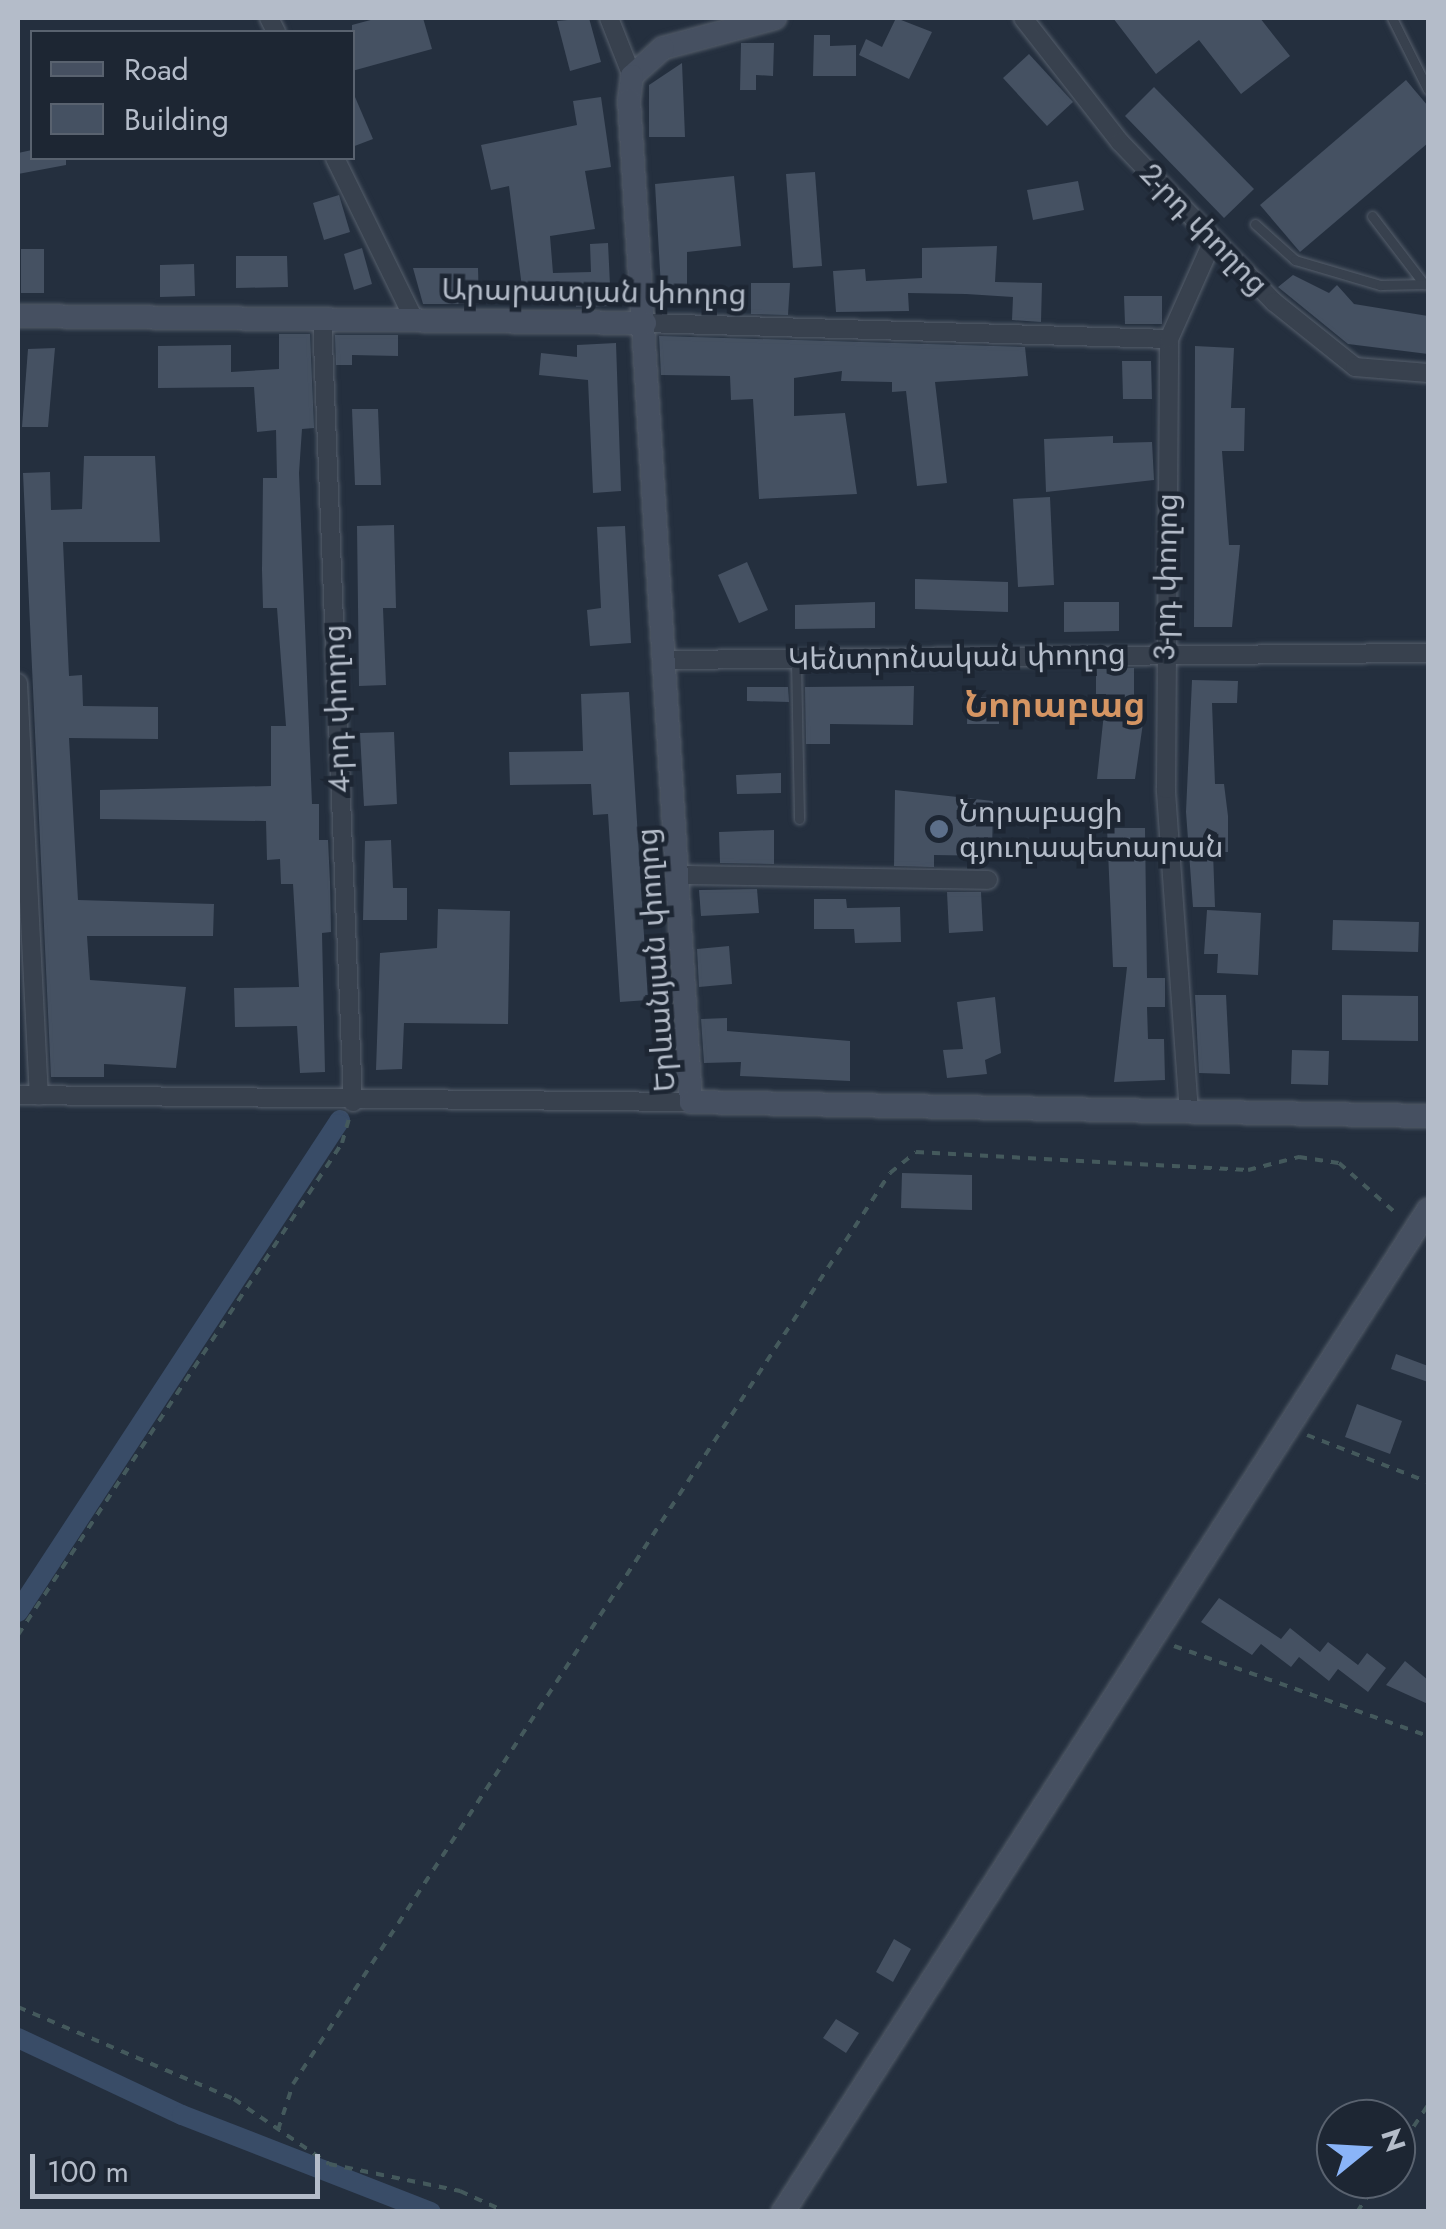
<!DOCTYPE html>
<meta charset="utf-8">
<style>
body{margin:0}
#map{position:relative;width:1446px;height:2229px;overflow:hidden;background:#242f3e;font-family:Jost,"Noto Sans Armenian",sans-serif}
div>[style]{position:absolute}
.canal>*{height:20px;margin:-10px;padding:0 10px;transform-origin:10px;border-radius:10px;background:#394c67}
.building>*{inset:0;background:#455162}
.path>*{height:4px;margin-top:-2px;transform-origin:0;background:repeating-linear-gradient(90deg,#44595c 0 8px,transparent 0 16px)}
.roads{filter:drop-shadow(0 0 2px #565f6c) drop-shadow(0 0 2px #565f6c)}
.lane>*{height:9px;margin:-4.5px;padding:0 4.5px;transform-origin:4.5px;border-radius:4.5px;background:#38414e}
.street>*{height:18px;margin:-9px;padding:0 9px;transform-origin:9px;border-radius:9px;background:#38414e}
.secondary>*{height:22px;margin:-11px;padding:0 11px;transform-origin:11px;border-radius:11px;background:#465061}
.dots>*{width:28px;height:28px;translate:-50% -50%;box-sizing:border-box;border:5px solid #1d2633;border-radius:50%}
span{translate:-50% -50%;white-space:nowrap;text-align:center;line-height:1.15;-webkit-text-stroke:9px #1d2633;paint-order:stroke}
.street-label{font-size:30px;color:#b4bcc9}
.poi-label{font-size:30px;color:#b4bcc9}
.left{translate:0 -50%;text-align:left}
.quarter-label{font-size:35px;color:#d59563;font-weight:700}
.frame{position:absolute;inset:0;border:20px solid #b4bcc9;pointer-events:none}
.legend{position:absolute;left:30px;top:30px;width:325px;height:130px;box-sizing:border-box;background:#1d2633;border:2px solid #59626f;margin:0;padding:12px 18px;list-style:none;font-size:30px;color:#b4bcc9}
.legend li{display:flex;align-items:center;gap:20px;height:50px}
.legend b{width:50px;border:2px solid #59626f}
.north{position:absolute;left:1316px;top:2099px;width:100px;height:100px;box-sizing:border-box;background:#1d2633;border:2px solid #59626f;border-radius:50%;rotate:72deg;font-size:28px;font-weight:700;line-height:40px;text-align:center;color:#b4bcc9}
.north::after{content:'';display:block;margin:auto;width:35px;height:45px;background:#8ab4f8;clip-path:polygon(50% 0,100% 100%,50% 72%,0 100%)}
.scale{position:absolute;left:30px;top:2154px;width:290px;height:45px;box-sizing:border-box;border:5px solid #b4bcc9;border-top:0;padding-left:12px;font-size:30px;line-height:35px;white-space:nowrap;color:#b4bcc9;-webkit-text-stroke:8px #1d2633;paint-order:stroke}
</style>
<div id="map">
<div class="canal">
<div style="left:18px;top:1612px;width:588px;rotate:-56.8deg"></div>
<div style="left:18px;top:2038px;width:181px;rotate:25.2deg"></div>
<div style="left:182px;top:2115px;width:267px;rotate:21.3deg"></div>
</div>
<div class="building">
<div style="clip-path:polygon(378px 18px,423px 18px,432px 49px,352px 71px,352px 25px)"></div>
<div style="clip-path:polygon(589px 18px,601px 62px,570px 71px,557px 21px)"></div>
<div style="clip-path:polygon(896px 18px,932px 32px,909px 79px,859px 55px,866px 39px,882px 47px)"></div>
<div style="clip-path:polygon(1113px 18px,1260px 18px,1290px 56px,1241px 94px,1199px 40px,1156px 74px)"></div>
<div style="clip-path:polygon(814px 35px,830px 35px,830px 46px,856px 45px,856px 76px,813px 76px)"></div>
<div style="clip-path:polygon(741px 43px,774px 43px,773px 76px,756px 75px,756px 90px,740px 90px)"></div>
<div style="clip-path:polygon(1029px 54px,1073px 102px,1047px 126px,1003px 78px)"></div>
<div style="clip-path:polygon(682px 63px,685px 137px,649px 137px,649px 85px)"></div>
<div style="clip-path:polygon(1406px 80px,1428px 106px,1428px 143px,1300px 252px,1260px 205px)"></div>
<div style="clip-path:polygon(1154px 87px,1254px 189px,1224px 218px,1125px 116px)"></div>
<div style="clip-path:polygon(352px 90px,373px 139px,352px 147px)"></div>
<div style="clip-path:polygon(601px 97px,611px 167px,585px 171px,595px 229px,550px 236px,553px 273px,591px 272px,590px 244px,608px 243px,611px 306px,576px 307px,575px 292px,523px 295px,509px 186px,491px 190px,481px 145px,577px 125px,573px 101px)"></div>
<div style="clip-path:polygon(32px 150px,32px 158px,66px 158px,66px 165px,18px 174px,18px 153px)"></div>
<div style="clip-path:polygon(815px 172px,822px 266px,793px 268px,786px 174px)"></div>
<div style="clip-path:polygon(734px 176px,741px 246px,687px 252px,687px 305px,662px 305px,655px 184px)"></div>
<div style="clip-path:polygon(1078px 181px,1084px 210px,1033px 220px,1027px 190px)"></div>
<div style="clip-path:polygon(339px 195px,350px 232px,324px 240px,313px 203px)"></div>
<div style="clip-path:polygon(997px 246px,995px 282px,1042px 283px,1041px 322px,1012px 320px,1013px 297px,966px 294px,908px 293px,909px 311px,836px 312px,833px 271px,865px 269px,866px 281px,922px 278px,922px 248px)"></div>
<div style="clip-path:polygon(362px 248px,372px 284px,354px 290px,344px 254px)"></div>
<div style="clip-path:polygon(21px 249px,44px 249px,44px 293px,21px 293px)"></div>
<div style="clip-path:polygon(236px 256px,287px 256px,288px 287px,236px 288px)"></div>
<div style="clip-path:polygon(194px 264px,195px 296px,160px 297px,160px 265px)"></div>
<div style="clip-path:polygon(413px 268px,478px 268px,479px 304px,423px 304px)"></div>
<div style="clip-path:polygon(1293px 275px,1329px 293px,1337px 285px,1354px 304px,1428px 316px,1428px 354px,1348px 344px,1278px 287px)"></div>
<div style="clip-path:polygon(751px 283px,790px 283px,788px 315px,751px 314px)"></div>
<div style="clip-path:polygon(1124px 296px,1162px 296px,1162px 324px,1125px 324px)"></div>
<div style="clip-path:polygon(279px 334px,310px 334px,314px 428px,302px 429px,299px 473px,312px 804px,319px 804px,319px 840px,328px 840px,330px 882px,331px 932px,322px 933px,325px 1072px,300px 1073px,297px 1026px,235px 1027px,234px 988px,299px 987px,293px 884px,281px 884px,280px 859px,267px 860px,266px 821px,100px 819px,100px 790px,271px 786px,271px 726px,286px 726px,277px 608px,263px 608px,262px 570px,263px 478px,277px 478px,276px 430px,257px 432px,254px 387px,158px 388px,158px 346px,231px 345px,231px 372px,279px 369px)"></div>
<div style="clip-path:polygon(335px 335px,398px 335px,398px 356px,352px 355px,352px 365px,336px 365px)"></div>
<div style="clip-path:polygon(659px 336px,1025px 347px,1028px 376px,935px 382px,947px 483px,917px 486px,906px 391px,892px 392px,892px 382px,841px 381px,842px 371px,794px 378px,794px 416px,845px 413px,857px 494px,759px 499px,753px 399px,731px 400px,730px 376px,661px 375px)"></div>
<div style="clip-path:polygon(616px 343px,621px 491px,593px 493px,588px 380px,539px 375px,541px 353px,577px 357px,577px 345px)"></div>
<div style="clip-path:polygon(1195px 346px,1234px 348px,1231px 408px,1245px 408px,1244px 451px,1222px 451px,1229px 545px,1240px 545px,1232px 627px,1194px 627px)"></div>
<div style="clip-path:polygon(55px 348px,48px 427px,22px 427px,28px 349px)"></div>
<div style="clip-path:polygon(1122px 361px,1151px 361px,1152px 399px,1123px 399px)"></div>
<div style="clip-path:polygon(352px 409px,378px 409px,381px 485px,355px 485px)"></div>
<div style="clip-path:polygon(1113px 436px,1113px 443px,1152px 442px,1154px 480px,1046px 492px,1044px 439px)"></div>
<div style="clip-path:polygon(84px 456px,155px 456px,160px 542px,63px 542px,69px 676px,82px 675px,83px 706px,158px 707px,158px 739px,69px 738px,78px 900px,214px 904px,213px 936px,87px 936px,90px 980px,186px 987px,176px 1068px,104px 1064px,104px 1077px,51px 1077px,23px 473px,50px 472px,51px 510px,82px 509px)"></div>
<div style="clip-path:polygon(1050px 497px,1054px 585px,1018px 587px,1013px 499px)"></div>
<div style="clip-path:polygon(394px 525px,396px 608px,383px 608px,386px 685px,359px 686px,357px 526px)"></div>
<div style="clip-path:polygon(625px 526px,631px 643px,590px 646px,587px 610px,601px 608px,597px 527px)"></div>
<div style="clip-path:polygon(747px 562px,768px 610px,739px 623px,718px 575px)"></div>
<div style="clip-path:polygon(915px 579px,1008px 582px,1008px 612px,915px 609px)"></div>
<div style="clip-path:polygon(875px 602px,875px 628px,795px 629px,795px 605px)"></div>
<div style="clip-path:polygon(1064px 602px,1119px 602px,1119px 631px,1064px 632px)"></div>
<div style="clip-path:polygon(1134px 668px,1134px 716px,1144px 716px,1135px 779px,1097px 779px,1106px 694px,1096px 694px,1096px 669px)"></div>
<div style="clip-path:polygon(1192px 680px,1238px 681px,1237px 703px,1212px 703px,1215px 784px,1224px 784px,1228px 816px,1228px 852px,1213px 852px,1215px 907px,1193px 907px,1186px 812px)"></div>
<div style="clip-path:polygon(914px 686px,913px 725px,830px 724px,830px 744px,806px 744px,805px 687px)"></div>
<div style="clip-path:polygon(747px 687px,788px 687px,789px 702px,747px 701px)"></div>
<div style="clip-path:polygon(629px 692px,648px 1000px,620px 1002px,608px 814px,593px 815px,591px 784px,510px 785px,509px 752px,583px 751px,581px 694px)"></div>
<div style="clip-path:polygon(968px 697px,999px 697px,999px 724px,967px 724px)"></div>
<div style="clip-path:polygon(394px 732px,397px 804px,364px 806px,360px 733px)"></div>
<div style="clip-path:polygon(781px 773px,781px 793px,737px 794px,736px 775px)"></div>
<div style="clip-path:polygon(895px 790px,993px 801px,992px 856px,934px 855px,934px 867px,894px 866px)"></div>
<div style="clip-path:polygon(1107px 828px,1145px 828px,1147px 978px,1165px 978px,1165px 1007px,1147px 1007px,1148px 1039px,1164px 1039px,1165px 1080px,1114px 1082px,1127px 967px,1113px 967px)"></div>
<div style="clip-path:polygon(774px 830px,774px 864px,720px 863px,719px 832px)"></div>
<div style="clip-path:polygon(391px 840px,393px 888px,407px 888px,407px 920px,363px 920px,365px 841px)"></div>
<div style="clip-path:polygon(757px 889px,759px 913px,701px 916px,699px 890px)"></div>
<div style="clip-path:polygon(947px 892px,981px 892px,983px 931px,949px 933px)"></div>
<div style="clip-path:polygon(814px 899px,846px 899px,847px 908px,900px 907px,901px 942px,855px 943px,854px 929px,814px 929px)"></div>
<div style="clip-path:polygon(438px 909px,510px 911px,508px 1024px,404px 1023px,402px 1069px,376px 1070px,380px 953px,437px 948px)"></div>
<div style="clip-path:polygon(1207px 910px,1261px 913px,1258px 975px,1217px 973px,1218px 954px,1204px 954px)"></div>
<div style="clip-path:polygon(1333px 920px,1419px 922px,1418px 952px,1332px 950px)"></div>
<div style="clip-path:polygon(729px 946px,732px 984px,699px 987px,697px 949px)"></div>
<div style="clip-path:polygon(1195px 995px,1226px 995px,1230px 1074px,1199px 1073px)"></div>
<div style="clip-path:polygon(1342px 995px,1418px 996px,1418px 1041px,1342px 1040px)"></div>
<div style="clip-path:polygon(995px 997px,1001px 1053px,985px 1060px,987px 1074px,947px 1078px,943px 1050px,963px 1049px,957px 1002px)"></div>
<div style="clip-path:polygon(727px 1018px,727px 1031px,850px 1041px,850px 1081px,740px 1076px,741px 1062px,704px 1063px,701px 1019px)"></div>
<div style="clip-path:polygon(1292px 1050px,1329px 1051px,1328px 1085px,1291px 1084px)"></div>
<div style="clip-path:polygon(902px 1173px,972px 1175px,972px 1210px,901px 1208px)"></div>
<div style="clip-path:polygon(1396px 1354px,1428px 1366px,1428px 1382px,1391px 1369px)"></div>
<div style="clip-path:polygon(1357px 1404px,1402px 1421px,1390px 1454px,1345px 1437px)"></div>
<div style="clip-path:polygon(1219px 1598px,1281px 1639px,1290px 1628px,1320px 1652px,1328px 1642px,1358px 1665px,1367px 1653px,1386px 1668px,1368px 1692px,1338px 1669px,1329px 1681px,1299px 1657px,1291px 1667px,1261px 1644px,1252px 1655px,1201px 1622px)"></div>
<div style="clip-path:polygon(1405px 1661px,1428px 1680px,1428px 1704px,1386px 1685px)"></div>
<div style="clip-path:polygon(894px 1939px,911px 1949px,893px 1982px,876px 1972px)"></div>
<div style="clip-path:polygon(836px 2019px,859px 2033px,846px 2053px,823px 2038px)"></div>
</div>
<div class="path">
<div style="left:1307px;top:1435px;width:130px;rotate:21.2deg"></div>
<div style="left:18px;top:1635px;width:589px;rotate:-56.63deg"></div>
<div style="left:342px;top:1143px;width:26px;rotate:-74deg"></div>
<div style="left:1174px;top:1646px;width:269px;rotate:19.5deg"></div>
<div style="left:18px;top:2007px;width:235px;rotate:23.1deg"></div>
<div style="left:234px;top:2099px;width:115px;rotate:34.4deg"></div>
<div style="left:329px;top:2164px;width:134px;rotate:11.6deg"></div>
<div style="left:460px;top:2191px;width:51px;rotate:24.5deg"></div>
<div style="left:278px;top:2130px;width:48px;rotate:-71.9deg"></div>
<div style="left:293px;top:2084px;width:1089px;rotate:-56.76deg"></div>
<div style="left:890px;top:1173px;width:33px;rotate:-39deg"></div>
<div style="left:916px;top:1152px;width:332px;rotate:3.1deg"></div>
<div style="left:1248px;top:1170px;width:53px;rotate:-14.3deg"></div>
<div style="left:1299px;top:1157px;width:40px;rotate:8.5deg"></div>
<div style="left:1339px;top:1163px;width:79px;rotate:41.4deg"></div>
<div style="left:1396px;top:2153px;width:58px;rotate:-56.3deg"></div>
<div style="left:1357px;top:2212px;width:40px;rotate:-56deg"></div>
</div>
<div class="roads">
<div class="lane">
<div style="left:1392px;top:18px;width:80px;rotate:63.4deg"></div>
<div style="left:1372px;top:216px;width:86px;rotate:52.6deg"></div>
<div style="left:1255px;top:224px;width:54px;rotate:42deg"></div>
<div style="left:1295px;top:260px;width:89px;rotate:16.4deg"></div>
<div style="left:1380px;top:285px;width:48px;rotate:-1.2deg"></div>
<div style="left:796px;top:661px;width:158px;rotate:88.9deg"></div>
</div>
<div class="street">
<div style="left:269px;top:18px;width:16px;rotate:63deg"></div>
<div style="left:609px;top:18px;width:62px;rotate:68.4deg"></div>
<div style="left:1023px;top:18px;width:157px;rotate:52deg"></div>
<div style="left:1120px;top:142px;width:222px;rotate:46.1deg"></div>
<div style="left:1274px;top:302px;width:104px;rotate:38.7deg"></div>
<div style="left:1355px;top:367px;width:73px;rotate:4.7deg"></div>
<div style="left:335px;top:158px;width:179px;rotate:63.9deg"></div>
<div style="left:322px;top:317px;width:786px;rotate:87.74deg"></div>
<div style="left:645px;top:323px;width:524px;rotate:1.75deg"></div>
<div style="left:665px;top:660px;width:763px;rotate:-0.53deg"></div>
<div style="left:18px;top:683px;width:413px;rotate:87.1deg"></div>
<div style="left:680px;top:875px;width:308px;rotate:0.9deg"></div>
<div style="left:18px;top:1095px;width:673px;rotate:0.6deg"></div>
<div style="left:1189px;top:1113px;width:325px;rotate:-94.1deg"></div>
<div style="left:1166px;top:789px;width:450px;rotate:-89.6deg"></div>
<div style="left:1169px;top:339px;width:108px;rotate:-66deg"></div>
</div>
<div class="secondary">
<div style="left:775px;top:18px;width:116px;rotate:165deg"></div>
<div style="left:663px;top:48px;width:42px;rotate:137.9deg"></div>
<div style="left:632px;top:76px;width:24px;rotate:97deg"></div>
<div style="left:629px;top:100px;width:1004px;rotate:86.46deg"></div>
<div style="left:691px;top:1102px;width:737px;rotate:1.09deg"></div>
<div style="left:18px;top:316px;width:627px;rotate:0.64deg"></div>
<div style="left:783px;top:2212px;width:1192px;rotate:-57.23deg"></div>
</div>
</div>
<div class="dots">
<div style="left:939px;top:829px;background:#5c6f8a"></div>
</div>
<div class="street-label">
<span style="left:1204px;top:229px;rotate:46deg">2-րդ փողոց</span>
<span style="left:594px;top:292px;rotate:1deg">Արարատյան փողոց</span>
<span style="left:1166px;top:577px;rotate:-89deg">3-րդ փողոց</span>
<span style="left:957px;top:657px;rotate:-1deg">Կենտրոնական փողոց</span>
<span style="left:337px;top:709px;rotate:-92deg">4-րդ փողոց</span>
<span style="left:656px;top:960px;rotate:-94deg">Երևանյան փողոց</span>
</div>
<div class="poi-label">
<span class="left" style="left:959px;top:829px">Նորաբացի<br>գյուղապետարան</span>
</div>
<div class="quarter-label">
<span style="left:1055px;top:705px">Նորաբաց</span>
</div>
<div class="frame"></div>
<ul class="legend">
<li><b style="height:12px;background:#465061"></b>Road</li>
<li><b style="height:28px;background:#455162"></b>Building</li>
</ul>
<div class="north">N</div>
<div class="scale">100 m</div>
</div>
